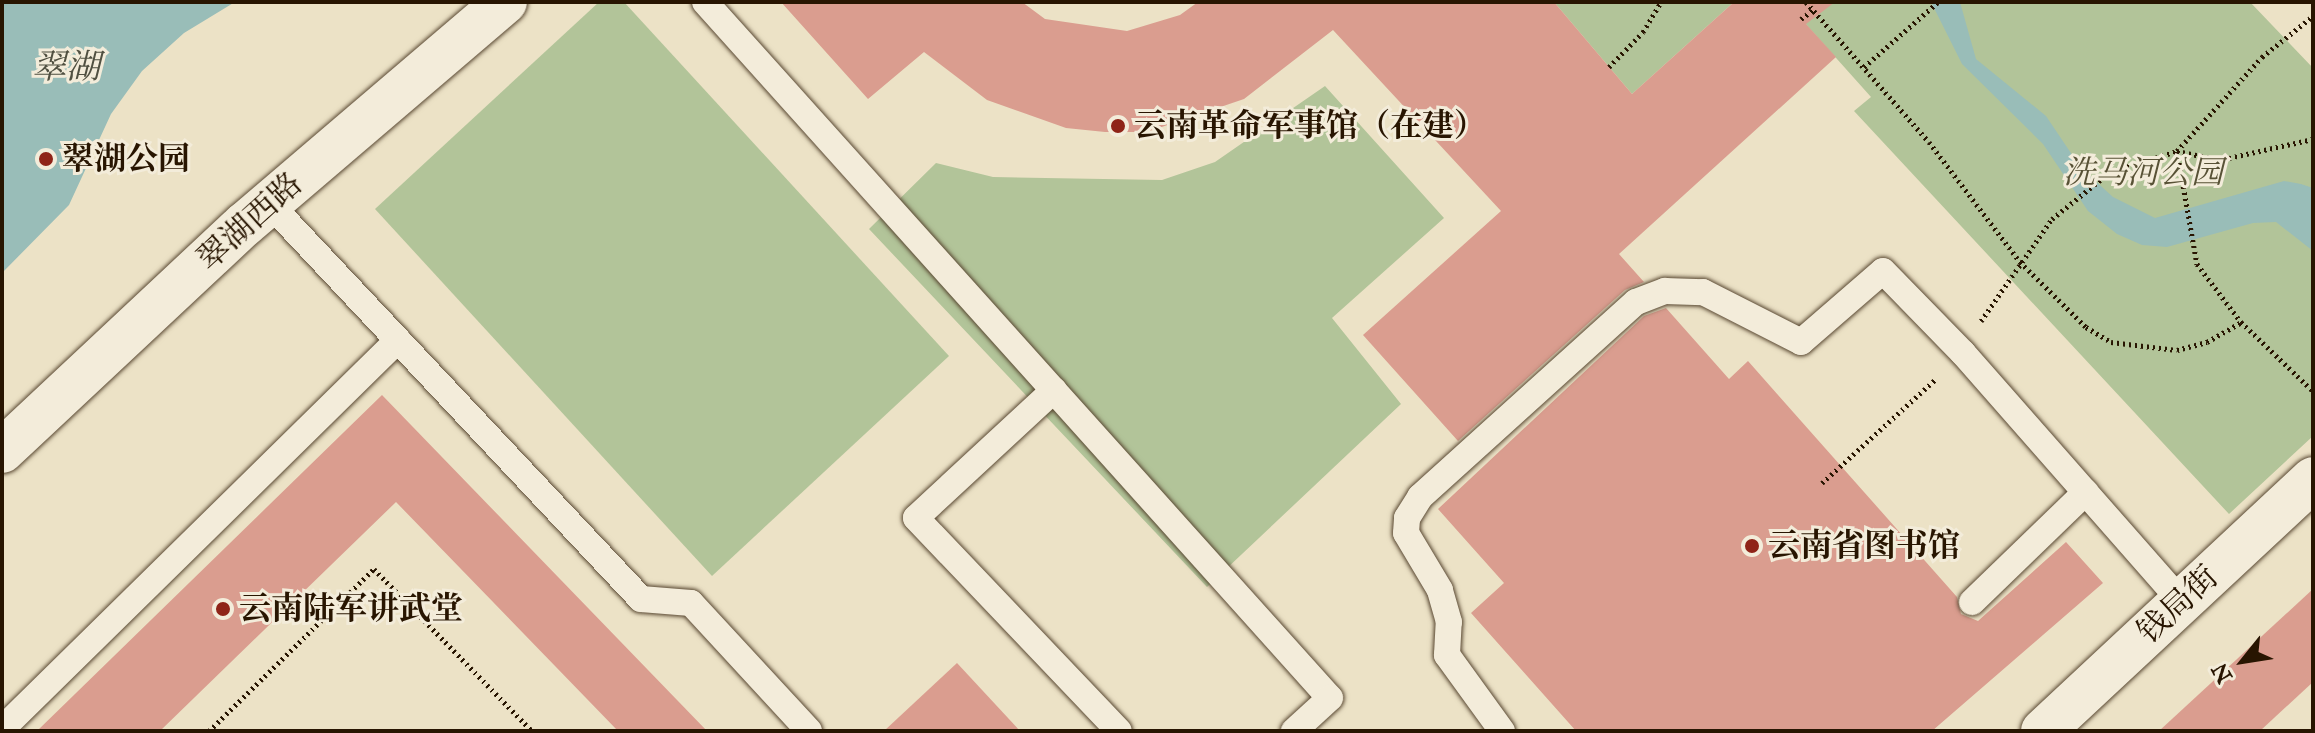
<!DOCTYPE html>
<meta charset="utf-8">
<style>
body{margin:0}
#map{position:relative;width:2315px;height:733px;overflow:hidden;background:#ece2c6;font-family:"IM FELL Great Primer","Noto Serif SC",serif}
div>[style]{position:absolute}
.green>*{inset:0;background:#b2c499}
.water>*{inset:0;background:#99bdb8}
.building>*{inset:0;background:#da9d8f}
.path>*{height:5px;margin-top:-2.5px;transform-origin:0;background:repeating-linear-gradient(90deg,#281501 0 2px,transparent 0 6px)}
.roads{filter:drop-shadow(0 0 2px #594832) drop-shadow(0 0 2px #594832)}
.lane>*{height:26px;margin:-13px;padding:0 13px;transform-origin:13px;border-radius:13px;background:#f3ecda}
.street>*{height:44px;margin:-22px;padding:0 22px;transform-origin:22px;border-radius:22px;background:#f3ecda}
.secondary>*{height:44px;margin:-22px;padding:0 22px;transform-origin:22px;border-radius:22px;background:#f3ecda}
.dots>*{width:22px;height:22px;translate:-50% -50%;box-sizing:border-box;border:4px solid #f3ecda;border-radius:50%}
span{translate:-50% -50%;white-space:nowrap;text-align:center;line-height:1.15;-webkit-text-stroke:6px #f3ecda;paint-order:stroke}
.poi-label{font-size:32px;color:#281501;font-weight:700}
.left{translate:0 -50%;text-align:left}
.park-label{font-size:32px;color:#585236;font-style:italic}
.street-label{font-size:32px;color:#281501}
.water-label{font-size:34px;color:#505041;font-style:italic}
.frame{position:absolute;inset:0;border:4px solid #281501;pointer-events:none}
.north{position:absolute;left:2203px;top:621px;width:80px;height:80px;-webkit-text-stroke:6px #f3ecda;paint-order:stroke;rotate:240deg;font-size:22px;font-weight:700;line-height:32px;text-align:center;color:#281501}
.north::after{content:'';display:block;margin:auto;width:28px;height:36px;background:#281501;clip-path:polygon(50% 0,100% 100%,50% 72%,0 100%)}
</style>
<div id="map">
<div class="green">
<div style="clip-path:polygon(599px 2px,624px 2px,949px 356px,712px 576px,375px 209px)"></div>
<div style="clip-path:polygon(1554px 2px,1734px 2px,1632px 94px)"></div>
<div style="clip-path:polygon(1786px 2px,2250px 2px,2313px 68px,2313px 436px,2229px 514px,1854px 111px,1871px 97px)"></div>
<div style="clip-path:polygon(1325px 86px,1444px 218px,1332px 318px,1401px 404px,1207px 587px,869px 229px,936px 163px,993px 177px,1162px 180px,1215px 162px)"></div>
</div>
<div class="water">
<div style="clip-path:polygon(2px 2px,235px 2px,184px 33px,142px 71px,111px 114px,69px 205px,2px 273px)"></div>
<div style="clip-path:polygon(1931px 2px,1960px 2px,1976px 59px,2046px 116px,2081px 168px,2113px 197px,2155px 218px,2284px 181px,2301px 184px,2313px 188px,2313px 251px,2276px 222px,2253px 223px,2167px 247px,2142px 245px,2117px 234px,2088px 211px,2043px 144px,1962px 64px)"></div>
</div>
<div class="building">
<div style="clip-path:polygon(781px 2px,1022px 2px,1045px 19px,1127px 31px,1180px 15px,1198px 2px,1554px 2px,1632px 94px,1734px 2px,1835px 2px,1806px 24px,1836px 57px,1619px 254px,1644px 282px,1625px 290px,1458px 441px,1363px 335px,1501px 211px,1333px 30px,1244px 99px,1147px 132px,1105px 132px,1066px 128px,987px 100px,924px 52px,868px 99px)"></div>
<div style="clip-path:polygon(1666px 308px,1729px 379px,1748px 361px,1957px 597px,1961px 614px,1978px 621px,2066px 542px,2103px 583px,1932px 731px,1576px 731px,1471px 613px,1504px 583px,1438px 509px,1644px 316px)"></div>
<div style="clip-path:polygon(382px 395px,707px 731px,618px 731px,396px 502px,160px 731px,37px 731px)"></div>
<div style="clip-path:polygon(2313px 589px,2313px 682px,2260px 731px,2159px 731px)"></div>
<div style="clip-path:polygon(957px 663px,1020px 731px,884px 731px)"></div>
</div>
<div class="path">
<div style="left:1806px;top:2px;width:186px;rotate:48.7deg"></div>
<div style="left:1929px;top:142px;width:151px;rotate:52.8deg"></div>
<div style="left:2020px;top:262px;width:93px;rotate:44.6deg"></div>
<div style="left:2086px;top:327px;width:29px;rotate:31deg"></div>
<div style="left:2111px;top:342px;width:66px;rotate:6.9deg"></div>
<div style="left:2177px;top:350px;width:31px;rotate:-15deg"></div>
<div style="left:2207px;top:342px;width:39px;rotate:-30deg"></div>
<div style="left:1801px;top:19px;width:15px;rotate:-37deg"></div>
<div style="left:1609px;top:67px;width:49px;rotate:-45.8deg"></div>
<div style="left:1643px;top:32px;width:35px;rotate:-59deg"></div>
<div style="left:1864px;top:67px;width:98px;rotate:-41.3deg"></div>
<div style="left:2313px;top:139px;width:95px;rotate:167.3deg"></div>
<div style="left:2220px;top:160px;width:44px;rotate:-168.2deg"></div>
<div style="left:2177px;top:151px;width:115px;rotate:80deg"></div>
<div style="left:2197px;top:264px;width:73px;rotate:52.8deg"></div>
<div style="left:2241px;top:322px;width:100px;rotate:43.8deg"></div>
<div style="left:1981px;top:321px;width:124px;rotate:-55.2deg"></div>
<div style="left:2052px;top:219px;width:75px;rotate:-39deg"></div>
<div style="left:2110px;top:172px;width:70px;rotate:-17.4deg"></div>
<div style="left:2177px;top:151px;width:127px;rotate:-47.9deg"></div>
<div style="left:2262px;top:57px;width:65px;rotate:-38.8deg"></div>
<div style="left:1822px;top:483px;width:154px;rotate:-42.4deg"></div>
<div style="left:209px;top:731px;width:231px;rotate:-44.5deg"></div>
<div style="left:374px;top:569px;width:226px;rotate:45.7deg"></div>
</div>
<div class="roads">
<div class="lane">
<div style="left:705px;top:2px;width:935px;rotate:48.08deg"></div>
<div style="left:1330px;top:698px;width:49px;rotate:137.5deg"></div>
<div style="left:269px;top:203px;width:543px;rotate:46.79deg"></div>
<div style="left:641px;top:599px;width:50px;rotate:4.6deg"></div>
<div style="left:691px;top:603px;width:174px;rotate:47.3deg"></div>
<div style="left:1054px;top:390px;width:188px;rotate:137.2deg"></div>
<div style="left:916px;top:518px;width:294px;rotate:46.4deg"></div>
<div style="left:1972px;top:602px;width:158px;rotate:-44deg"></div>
<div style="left:2px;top:729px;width:555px;rotate:-44.49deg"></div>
<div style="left:1502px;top:731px;width:94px;rotate:-125.9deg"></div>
<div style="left:1447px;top:655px;width:33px;rotate:-87deg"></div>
<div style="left:1449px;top:622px;width:33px;rotate:-106deg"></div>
<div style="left:1440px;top:590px;width:66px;rotate:-120.8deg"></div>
<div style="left:1406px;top:533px;width:15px;rotate:-86deg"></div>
<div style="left:1407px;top:518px;width:25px;rotate:-58deg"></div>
<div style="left:1420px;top:497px;width:291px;rotate:-42.1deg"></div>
<div style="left:1636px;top:302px;width:31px;rotate:-21deg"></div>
<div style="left:1665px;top:291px;width:38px;rotate:2deg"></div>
<div style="left:1703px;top:292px;width:110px;rotate:27deg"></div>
<div style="left:1801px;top:342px;width:108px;rotate:-40.9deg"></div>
<div style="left:1883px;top:271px;width:115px;rotate:45.7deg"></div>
<div style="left:1963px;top:353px;width:332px;rotate:48.7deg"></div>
</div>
<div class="street">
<div style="left:2043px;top:731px;width:369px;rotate:-43deg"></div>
</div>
<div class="secondary">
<div style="left:2px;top:451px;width:333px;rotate:-43.1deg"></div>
<div style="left:245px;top:224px;width:342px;rotate:-40.5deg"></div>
</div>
</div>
<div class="dots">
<div style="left:1118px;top:126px;background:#8f2418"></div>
<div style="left:46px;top:159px;background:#8f2418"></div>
<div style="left:1752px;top:546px;background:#8f2418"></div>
<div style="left:223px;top:609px;background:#8f2418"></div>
</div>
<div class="poi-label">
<span class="left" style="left:1134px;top:126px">云南革命军事馆（在建）</span>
<span class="left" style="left:62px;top:159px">翠湖公园</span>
<span class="left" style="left:1768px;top:546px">云南省图书馆</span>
<span class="left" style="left:239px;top:609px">云南陆军讲武堂</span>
</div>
<div class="park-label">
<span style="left:2143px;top:173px">洗马河公园</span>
</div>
<div class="street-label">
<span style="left:250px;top:222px;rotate:-42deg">翠湖西路</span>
<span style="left:2178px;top:605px;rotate:-43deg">钱局街</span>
</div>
<div class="water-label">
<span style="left:66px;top:67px">翠湖</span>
</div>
<div class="frame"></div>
<div class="north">N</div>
</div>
